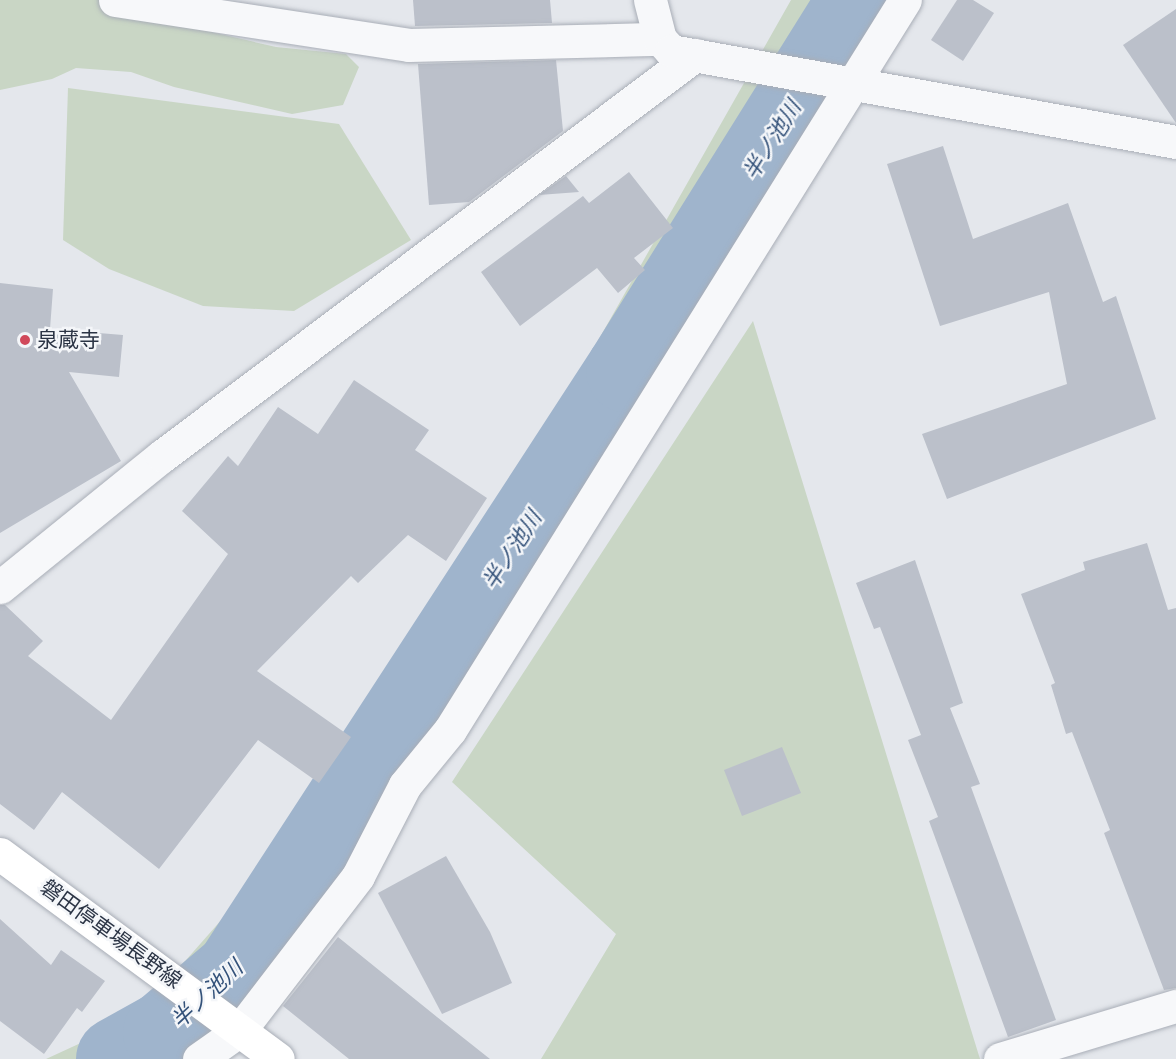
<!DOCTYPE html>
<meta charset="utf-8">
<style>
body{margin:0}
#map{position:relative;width:1176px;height:1059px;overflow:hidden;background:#e4e7ec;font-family:"PT Sans Narrow","Noto Sans JP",sans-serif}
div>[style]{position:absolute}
.green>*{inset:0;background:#c9d6c5}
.river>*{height:84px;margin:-42px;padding:0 42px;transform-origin:42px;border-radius:42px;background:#9fb4cc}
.building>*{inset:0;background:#bbc0ca}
.roads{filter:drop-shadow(0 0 2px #a9aeb7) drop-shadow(0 0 2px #a9aeb7)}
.minor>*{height:33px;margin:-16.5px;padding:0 16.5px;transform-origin:16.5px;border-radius:16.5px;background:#f7f8fa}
.tertiary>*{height:33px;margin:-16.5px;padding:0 16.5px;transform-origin:16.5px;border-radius:16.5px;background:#f7f8fa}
.secondary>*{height:33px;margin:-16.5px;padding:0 16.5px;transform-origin:16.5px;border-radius:16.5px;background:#fff}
.dots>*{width:16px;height:16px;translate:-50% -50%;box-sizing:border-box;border:3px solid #f4f6f9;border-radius:50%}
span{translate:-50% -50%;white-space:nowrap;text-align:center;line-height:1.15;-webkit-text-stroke:5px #f4f6f9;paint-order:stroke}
.poi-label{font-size:21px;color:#2b3445}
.left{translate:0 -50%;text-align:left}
.street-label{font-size:21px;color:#2b3445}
.water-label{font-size:22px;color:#34527a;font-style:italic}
</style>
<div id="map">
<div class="green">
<div style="clip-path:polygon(0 0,105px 0,203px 30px,276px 47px,346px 54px,359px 67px,343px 105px,292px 114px,174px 87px,131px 72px,76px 68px,52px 79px,0 90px)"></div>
<div style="clip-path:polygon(791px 0,898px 0,405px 785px,184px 1059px,46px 1059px,135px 1018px,274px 860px,514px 489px)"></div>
<div style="clip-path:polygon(68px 88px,339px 124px,411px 240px,294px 311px,203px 306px,109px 269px,63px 240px)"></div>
<div style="clip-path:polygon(753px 321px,980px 1059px,541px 1059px,616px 934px,452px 782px)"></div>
</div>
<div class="river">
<div style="left:118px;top:1059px;width:54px;rotate:-29deg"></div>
<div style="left:165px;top:1033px;width:94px;rotate:-40.3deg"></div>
<div style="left:237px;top:972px;width:717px;rotate:-56.95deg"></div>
<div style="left:628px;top:371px;width:438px;rotate:-58deg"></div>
</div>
<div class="building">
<div style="clip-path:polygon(413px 0,550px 0,552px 23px,415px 26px)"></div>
<div style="clip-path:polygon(957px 0,973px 0,994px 13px,963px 61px,931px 40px)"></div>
<div style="clip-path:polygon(1176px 9px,1176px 123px,1123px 45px)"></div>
<div style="clip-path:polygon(556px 60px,563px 131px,469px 202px,429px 205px,418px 64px)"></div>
<div style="clip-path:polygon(943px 146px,973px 239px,1068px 203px,1103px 302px,1116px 296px,1156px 419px,947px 499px,922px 434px,1067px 384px,1049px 292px,940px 326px,887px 164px)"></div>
<div style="clip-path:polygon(629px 172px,673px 228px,634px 258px,645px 270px,618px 293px,597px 268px,520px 326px,481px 272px,583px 196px,589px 203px)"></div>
<div style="clip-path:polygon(566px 176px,579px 192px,539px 195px)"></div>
<div style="clip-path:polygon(0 283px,53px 289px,50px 329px,123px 335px,119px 377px,69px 372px,121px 461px,0 533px)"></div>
<div style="clip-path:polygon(354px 380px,429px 430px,415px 450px,487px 498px,446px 561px,408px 535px,358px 583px,351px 576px,257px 671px,351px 737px,319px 783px,258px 740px,159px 869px,62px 792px,34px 830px,0 804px,0 605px,5px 605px,43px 641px,28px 656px,111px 720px,228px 554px,182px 511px,228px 456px,238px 466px,278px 407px,318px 434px)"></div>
<div style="clip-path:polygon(1147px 543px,1168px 610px,1176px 608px,1176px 988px,1164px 990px,1104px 833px,1110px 830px,1072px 732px,1066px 734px,1051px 685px,1055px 683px,1021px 594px,1085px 570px,1083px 562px)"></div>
<div style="clip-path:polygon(915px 560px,963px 703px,950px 708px,980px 784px,971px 787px,1056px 1020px,1008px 1037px,929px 821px,938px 817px,908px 740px,921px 735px,880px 627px,874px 629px,856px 583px)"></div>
<div style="clip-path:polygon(782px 747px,801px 793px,742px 816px,724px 770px)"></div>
<div style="clip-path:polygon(446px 856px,490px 932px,512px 983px,442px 1014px,378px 893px)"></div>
<div style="clip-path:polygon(0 919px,51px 965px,61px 950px,105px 981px,82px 1012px,77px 1008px,44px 1054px,0 1021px)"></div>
<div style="clip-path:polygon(338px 937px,437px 1017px,490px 1059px,349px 1059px,283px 1006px)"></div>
</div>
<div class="roads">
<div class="minor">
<div style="left:115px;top:0;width:297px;rotate:8.7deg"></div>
<div style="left:409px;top:45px;width:251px;rotate:-1.4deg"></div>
<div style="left:0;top:587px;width:208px;rotate:-39deg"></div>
<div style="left:162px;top:456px;width:667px;rotate:-36.96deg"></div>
<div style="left:199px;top:1059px;width:50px;rotate:-35.3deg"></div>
<div style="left:240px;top:1030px;width:194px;rotate:-52.5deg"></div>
<div style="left:358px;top:876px;width:102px;rotate:-62.7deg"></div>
<div style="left:405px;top:785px;width:71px;rotate:-50.7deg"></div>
<div style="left:450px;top:730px;width:860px;rotate:-58.07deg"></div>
<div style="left:1000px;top:1059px;width:184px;rotate:-16.8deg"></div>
</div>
<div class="tertiary">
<div style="left:650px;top:0;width:40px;rotate:75.6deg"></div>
<div style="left:660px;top:39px;width:16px;rotate:47deg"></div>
<div style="left:671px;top:51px;width:513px;rotate:10.21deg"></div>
</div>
<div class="secondary">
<div style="left:0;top:854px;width:345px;rotate:36.4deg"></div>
</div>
</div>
<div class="dots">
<div style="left:25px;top:340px;background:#d1495b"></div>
</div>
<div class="poi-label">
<span class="left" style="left:37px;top:340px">泉蔵寺</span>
</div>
<div class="street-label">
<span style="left:111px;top:934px;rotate:36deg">磐田停車場長野線</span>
</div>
<div class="water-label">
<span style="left:772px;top:140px;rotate:-58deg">半ノ池川</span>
<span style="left:512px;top:550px;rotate:-57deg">半ノ池川</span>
<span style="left:207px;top:994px;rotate:-43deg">半ノ池川</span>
</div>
</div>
